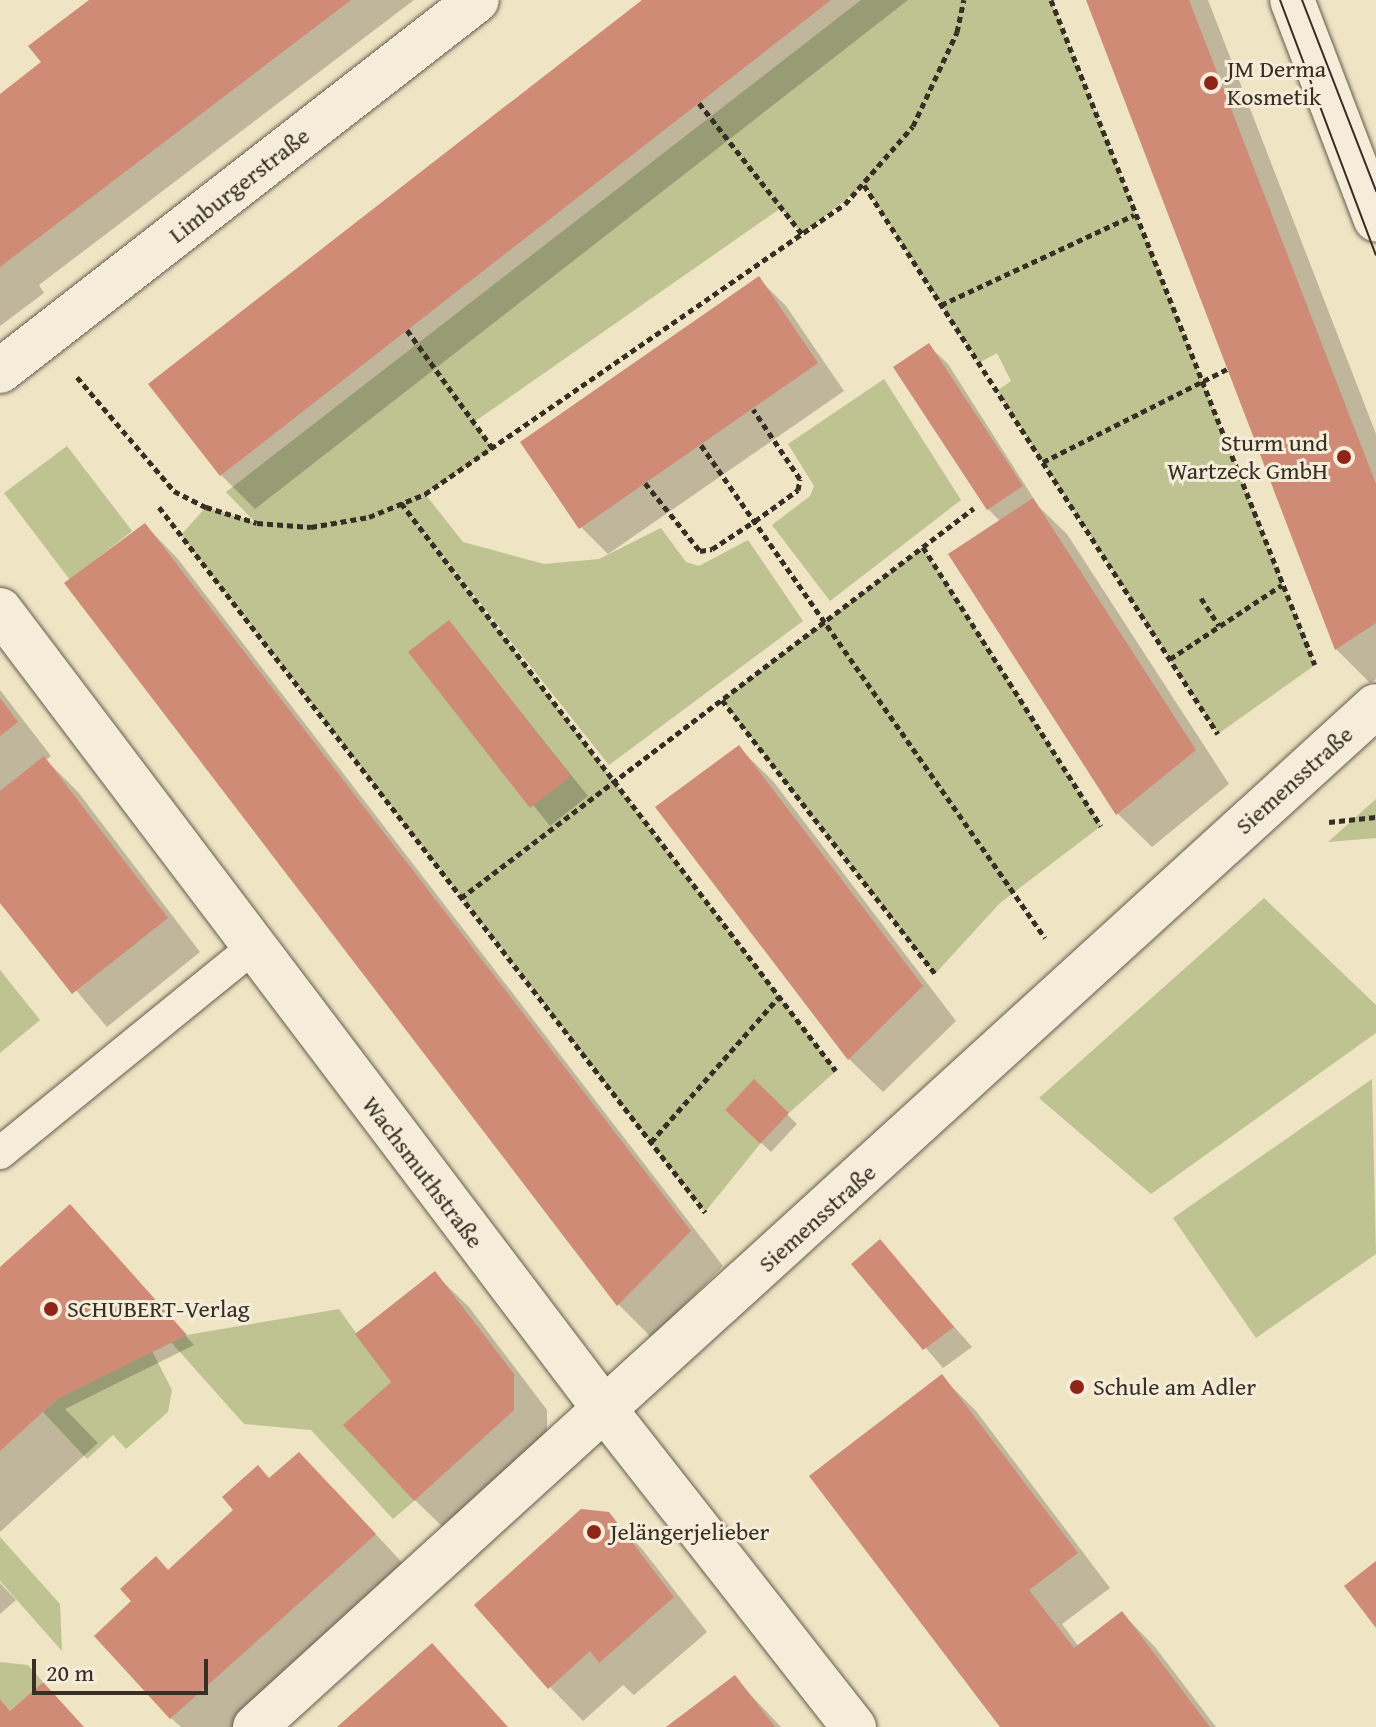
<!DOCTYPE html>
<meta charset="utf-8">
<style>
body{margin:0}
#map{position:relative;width:1376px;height:1727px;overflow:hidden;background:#efe4c4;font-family:"Gentium Book Plus",serif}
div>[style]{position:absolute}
.green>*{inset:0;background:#bec391}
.shadow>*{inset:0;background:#0003}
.building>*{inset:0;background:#cf8b75}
.path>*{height:5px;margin-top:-2.5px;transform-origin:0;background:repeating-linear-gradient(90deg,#372e24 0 6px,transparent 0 10px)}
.roads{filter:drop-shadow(0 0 2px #655c4c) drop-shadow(0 0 2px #655c4c)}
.service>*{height:32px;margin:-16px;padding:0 16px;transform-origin:16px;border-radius:16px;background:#f5edd9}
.minor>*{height:44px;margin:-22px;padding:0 22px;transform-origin:22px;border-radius:22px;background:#f5edd9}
.secondary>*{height:44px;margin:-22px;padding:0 22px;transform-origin:22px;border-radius:22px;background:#f5edd9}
.tram>*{height:2px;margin:-1px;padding:0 1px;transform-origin:1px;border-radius:1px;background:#372e24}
.dots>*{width:22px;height:22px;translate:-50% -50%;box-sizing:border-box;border:4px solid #f5edd9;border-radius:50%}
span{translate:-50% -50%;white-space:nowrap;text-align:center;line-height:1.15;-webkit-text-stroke:6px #f5edd9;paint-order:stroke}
.poi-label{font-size:24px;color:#372e24}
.left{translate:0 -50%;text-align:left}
.right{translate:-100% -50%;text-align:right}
.street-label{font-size:24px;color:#372e24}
.scale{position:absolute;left:32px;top:1659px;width:176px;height:36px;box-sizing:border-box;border:4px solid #372e24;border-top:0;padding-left:10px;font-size:24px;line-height:28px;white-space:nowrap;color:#372e24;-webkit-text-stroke:6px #f5edd9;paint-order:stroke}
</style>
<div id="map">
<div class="green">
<div style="clip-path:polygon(861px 0,1051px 0,1315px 665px,1218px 734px,997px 391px,1011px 381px,997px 353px,979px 363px,864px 185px,802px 234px,781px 208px,474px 422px,493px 449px,425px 494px,463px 542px,544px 564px,599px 559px,661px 528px,686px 562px,699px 566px,748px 540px,803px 621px,609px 765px,401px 503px,836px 1071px,789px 1113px,754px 1080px,725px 1110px,760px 1144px,705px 1212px,181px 535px,206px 507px,255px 522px,226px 492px)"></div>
<div style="clip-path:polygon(884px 379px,961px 500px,830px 601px,772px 525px,810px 496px,814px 486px,788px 444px)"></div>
<div style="clip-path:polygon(67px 446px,132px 531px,70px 580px,4px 493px)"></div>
<div style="clip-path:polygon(923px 547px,1101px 826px,1000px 903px,935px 974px,722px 700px)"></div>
<div style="clip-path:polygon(1376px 799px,1376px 838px,1328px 842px)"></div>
<div style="clip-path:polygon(1264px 898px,1376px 1005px,1376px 1033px,1151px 1194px,1039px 1098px)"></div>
<div style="clip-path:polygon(0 970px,40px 1020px,0 1053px)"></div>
<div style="clip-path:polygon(1372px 1079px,1376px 1254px,1256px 1338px,1173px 1218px)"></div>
<div style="clip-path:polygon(339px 1309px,391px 1382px,344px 1425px,414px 1501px,393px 1519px,311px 1430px,244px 1424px,171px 1342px,187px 1335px)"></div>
<div style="clip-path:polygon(152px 1351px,172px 1390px,168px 1412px,126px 1449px,113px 1435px,87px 1459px,43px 1412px,57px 1399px)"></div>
<div style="clip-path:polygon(0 1537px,60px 1604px,62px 1651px,0 1581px)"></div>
<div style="clip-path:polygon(0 1662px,28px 1665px,43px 1682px,10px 1711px,0 1699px)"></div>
</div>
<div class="shadow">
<div style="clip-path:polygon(92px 0,414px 0,39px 285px,44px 293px,0 326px,0 96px,44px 63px)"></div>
<div style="clip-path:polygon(644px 0,908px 0,255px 509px,221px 475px)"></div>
<div style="clip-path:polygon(1088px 0,1208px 0,1376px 434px,1376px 679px,1370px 683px,1336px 649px)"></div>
<div style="clip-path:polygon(759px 279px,786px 306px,844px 391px,608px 554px,581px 527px)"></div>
<div style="clip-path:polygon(929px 346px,948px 364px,1039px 507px,1067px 534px,1229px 784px,1152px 847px,1118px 814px,951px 555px,1001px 522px,988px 509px)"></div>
<div style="clip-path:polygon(145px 525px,178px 559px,723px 1266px,652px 1338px,619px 1305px,67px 583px)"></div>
<div style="clip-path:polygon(449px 623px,588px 796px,550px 826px,411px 652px)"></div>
<div style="clip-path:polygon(0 690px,51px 756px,46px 760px,78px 792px,200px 952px,107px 1027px,0 900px)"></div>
<div style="clip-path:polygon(739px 748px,773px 781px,956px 1021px,883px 1092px,849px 1059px,658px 807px)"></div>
<div style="clip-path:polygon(754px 1082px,797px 1124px,771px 1152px,727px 1110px)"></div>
<div style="clip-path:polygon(79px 1216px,194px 1345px,65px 1409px,98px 1443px,0 1532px,0 1270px)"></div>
<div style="clip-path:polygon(880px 1242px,972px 1347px,943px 1368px,854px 1264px)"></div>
<div style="clip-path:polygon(435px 1274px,469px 1307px,547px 1410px,547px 1444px,449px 1533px,415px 1500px,394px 1382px)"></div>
<div style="clip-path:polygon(942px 1377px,976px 1411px,1110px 1588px,1062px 1624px,1079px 1647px,1122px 1613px,1155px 1647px,1216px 1727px,1002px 1727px)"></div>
<div style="clip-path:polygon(270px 1480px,333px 1488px,408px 1569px,232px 1727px,181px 1727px,171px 1718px)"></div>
<div style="clip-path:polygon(608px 1514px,642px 1549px,707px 1632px,634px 1695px,623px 1685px,583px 1721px,550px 1687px)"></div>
<div style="clip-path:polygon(0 1583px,16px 1600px,0 1614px)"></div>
<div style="clip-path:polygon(735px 1678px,781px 1727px,669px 1727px)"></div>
</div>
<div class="building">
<div style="clip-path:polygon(89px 0,351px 0,0 267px,0 94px,41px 62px,28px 46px)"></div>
<div style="clip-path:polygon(642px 0,831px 0,220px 476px,148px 384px)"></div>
<div style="clip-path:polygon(1086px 0,1189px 0,1376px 484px,1376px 623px,1335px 650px)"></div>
<div style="clip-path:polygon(759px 276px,818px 363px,579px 529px,520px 442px)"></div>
<div style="clip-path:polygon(929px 343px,1023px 486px,987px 510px,893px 367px)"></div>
<div style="clip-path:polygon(1033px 498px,1196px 750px,1116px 815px,948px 554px)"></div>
<div style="clip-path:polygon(145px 523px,691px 1231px,617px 1306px,64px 583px)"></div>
<div style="clip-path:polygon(449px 620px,571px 776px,530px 808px,408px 652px)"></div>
<div style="clip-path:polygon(0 698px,18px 722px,0 736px)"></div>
<div style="clip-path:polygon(739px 745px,923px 986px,848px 1060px,655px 807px)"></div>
<div style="clip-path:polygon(44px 756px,168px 918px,72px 994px,0 903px,0 791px)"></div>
<div style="clip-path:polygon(754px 1079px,789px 1113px,760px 1144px,725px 1110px)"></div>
<div style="clip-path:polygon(70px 1204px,187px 1335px,57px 1399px,0 1451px,0 1267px)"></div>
<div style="clip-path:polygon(880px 1239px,954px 1327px,923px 1350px,851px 1264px)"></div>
<div style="clip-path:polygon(435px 1271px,514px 1374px,514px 1410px,414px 1501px,343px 1425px,391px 1382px,355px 1334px)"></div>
<div style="clip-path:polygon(942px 1374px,1078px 1553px,1029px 1590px,1074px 1648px,1122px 1611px,1210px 1727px,1000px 1727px,809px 1476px)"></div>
<div style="clip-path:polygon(299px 1452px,376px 1534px,170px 1719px,94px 1636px,131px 1601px,120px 1589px,156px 1556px,168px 1570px,233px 1510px,222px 1497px,258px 1465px,269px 1478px)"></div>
<div style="clip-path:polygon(581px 1509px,609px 1512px,674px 1597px,599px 1663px,590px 1651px,548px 1689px,474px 1605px)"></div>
<div style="clip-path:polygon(1376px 1561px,1376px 1628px,1344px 1586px)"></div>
<div style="clip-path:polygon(432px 1643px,508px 1727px,337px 1727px)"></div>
<div style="clip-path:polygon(735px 1675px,775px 1727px,666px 1727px)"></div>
<div style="clip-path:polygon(43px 1682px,84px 1727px,0 1727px,0 1699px,10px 1711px)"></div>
</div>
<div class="path">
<div style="left:1051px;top:0;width:715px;rotate:68.35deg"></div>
<div style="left:699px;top:103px;width:167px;rotate:51.8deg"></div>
<div style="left:864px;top:185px;width:653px;rotate:57.19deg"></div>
<div style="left:941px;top:305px;width:213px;rotate:-25deg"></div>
<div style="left:407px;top:330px;width:147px;rotate:54.1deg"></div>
<div style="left:77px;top:377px;width:150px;rotate:49.6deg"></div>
<div style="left:174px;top:491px;width:36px;rotate:27deg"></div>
<div style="left:206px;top:507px;width:53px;rotate:17.4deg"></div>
<div style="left:257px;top:523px;width:54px;rotate:4.2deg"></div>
<div style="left:311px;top:527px;width:59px;rotate:-9.8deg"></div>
<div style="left:369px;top:517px;width:61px;rotate:-22.3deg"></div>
<div style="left:425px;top:494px;width:510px;rotate:-34.62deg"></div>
<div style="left:845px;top:204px;width:103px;rotate:-48.9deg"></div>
<div style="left:913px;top:126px;width:104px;rotate:-64.9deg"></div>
<div style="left:957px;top:32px;width:33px;rotate:-78deg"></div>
<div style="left:701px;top:445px;width:601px;rotate:55.09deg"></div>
<div style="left:1043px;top:462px;width:206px;rotate:-26.8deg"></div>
<div style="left:645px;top:483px;width:87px;rotate:51deg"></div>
<div style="left:700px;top:551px;width:12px;rotate:-9deg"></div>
<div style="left:712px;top:549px;width:51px;rotate:-33.1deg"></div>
<div style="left:755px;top:521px;width:53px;rotate:-35.8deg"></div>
<div style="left:798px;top:490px;width:11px;rotate:-80deg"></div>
<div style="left:800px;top:479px;width:84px;rotate:-123.9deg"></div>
<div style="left:401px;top:503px;width:715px;rotate:52.55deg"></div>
<div style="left:159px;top:507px;width:892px;rotate:52.24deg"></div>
<div style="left:923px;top:547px;width:331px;rotate:57.5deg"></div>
<div style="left:1201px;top:598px;width:33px;rotate:57deg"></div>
<div style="left:1170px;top:659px;width:134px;rotate:-33.5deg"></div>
<div style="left:722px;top:700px;width:347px;rotate:52.1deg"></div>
<div style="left:1329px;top:822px;width:47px;rotate:-6.1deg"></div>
<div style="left:461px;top:898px;width:644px;rotate:-37.24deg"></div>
<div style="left:651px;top:1142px;width:193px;rotate:-48.6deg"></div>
</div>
<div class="roads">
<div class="service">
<div style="left:0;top:1153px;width:325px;rotate:-39.1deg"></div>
</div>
<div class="minor">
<div style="left:0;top:371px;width:604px;rotate:-37.87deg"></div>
<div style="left:0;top:610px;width:1004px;rotate:52.89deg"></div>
<div style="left:606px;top:1411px;width:402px;rotate:51.9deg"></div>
<div style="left:255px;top:1727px;width:1516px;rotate:-42.33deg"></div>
</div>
<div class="secondary">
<div style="left:1292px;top:0;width:235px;rotate:69.1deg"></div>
</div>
</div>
<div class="tram">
<div style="left:1280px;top:0;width:272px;rotate:69.4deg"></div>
<div style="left:1302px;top:0;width:205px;rotate:68.8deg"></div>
</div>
<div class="dots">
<div style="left:1211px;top:83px;background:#8f2418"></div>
<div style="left:1344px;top:457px;background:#8f2418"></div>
<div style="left:51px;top:1309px;background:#8f2418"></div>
<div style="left:1077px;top:1387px;background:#8f2418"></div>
<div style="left:594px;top:1532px;background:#8f2418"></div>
</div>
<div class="poi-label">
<span class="left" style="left:1227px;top:83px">JM Derma<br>Kosmetik</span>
<span class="right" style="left:1328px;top:457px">Sturm und<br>Wartzeck GmbH</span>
<span class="left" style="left:67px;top:1309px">SCHUBERT-Verlag</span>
<span class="left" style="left:1093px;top:1387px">Schule am Adler</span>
<span class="left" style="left:610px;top:1532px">Jelängerjelieber</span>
</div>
<div class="street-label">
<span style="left:239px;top:185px;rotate:-38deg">Limburgerstraße</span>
<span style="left:1294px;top:780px;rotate:-42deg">Siemensstraße</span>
<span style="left:423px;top:1172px;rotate:53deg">Wachsmuthstraße</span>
<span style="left:817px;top:1218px;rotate:-42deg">Siemensstraße</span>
</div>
<div class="scale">20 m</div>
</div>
